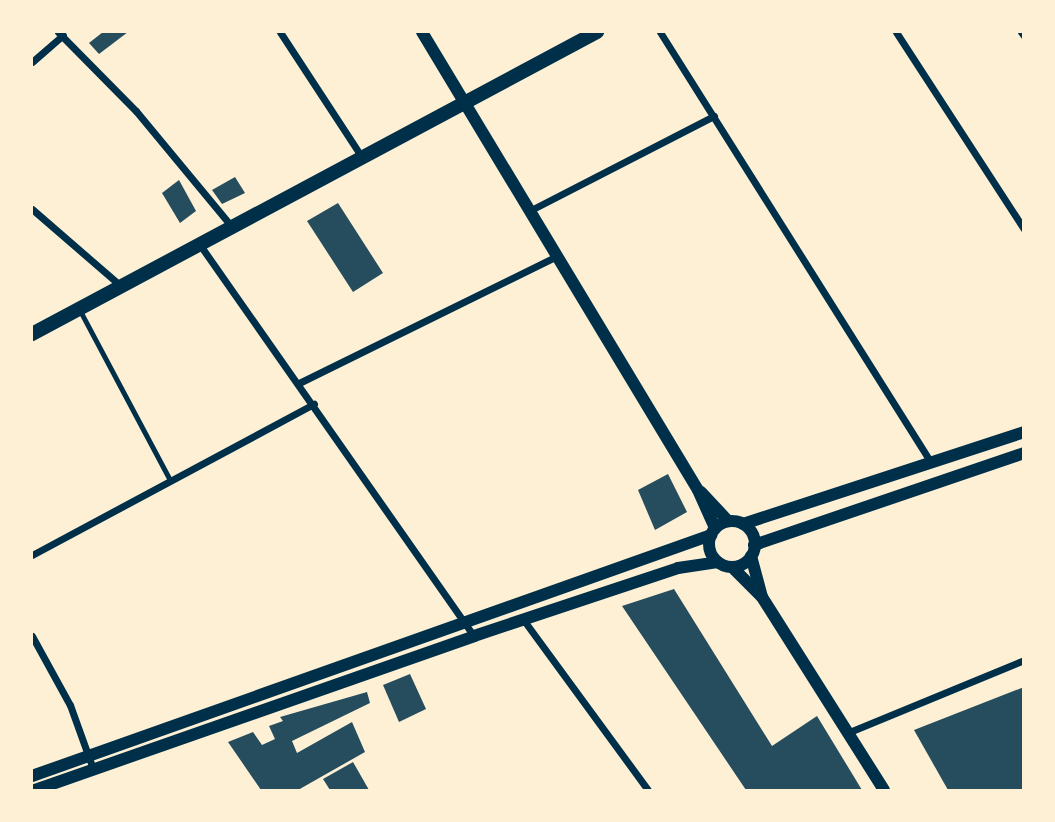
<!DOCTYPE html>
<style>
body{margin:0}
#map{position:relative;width:1055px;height:822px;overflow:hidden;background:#fdf0d5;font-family:"PT Sans",sans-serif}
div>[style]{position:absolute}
.building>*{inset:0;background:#264d5e}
.service>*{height:4.5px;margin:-2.25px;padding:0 2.25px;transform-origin:2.25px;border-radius:2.25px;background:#003049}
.minor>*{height:7px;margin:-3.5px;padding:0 3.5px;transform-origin:3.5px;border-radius:3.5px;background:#003049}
.tertiary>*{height:12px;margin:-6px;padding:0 6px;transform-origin:6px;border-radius:6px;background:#003049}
.tertiary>.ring{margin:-6px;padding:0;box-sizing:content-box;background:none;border:12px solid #003049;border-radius:50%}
.secondary>*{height:14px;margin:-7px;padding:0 7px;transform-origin:7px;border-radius:7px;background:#003049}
span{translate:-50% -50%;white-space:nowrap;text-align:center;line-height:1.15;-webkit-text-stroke:7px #fdf0d5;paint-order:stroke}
.frame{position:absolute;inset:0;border:33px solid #fdf0d5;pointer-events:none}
</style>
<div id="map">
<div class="building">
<div style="clip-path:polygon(103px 32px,128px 32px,99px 54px,89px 43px)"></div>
<div style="clip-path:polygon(235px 177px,245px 193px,222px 204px,212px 190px)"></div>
<div style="clip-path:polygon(179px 180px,196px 211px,180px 223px,162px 193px)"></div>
<div style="clip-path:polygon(338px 203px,383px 273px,353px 292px,307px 221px)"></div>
<div style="clip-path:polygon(668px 474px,687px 512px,655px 530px,638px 490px)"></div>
<div style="clip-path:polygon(674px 589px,772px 746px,817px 716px,862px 790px,746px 790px,622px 606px)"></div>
<div style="clip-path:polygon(410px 674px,426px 709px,399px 722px,383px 685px)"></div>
<div style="clip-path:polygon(1024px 687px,1024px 790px,948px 790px,914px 730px)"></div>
<div style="clip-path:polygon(367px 692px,370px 703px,292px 741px,297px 753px,352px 722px,365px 752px,298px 790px,261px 790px,228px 742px,253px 732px,262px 745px,275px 739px,269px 726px,283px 721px,280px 717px)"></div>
<div style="clip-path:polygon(353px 762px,369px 790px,330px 790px,323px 779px)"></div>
</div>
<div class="service">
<div style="left:80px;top:310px;width:191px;rotate:62deg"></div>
</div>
<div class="minor">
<div style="left:58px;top:32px;width:111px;rotate:45.4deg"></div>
<div style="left:136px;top:111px;width:151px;rotate:50.4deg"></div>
<div style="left:280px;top:32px;width:148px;rotate:56.8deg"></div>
<div style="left:660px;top:32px;width:507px;rotate:57.81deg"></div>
<div style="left:896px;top:32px;width:235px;rotate:57deg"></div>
<div style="left:1021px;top:32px;width:5px;rotate:53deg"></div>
<div style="left:32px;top:62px;width:41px;rotate:-41.1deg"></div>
<div style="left:32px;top:209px;width:119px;rotate:40.9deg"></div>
<div style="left:529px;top:211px;width:208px;rotate:-27.2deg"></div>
<div style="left:200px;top:245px;width:477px;rotate:55deg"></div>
<div style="left:299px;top:383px;width:285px;rotate:-26.2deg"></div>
<div style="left:32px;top:555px;width:320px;rotate:-28.2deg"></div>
<div style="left:525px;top:622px;width:208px;rotate:53.8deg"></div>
<div style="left:32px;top:636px;width:79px;rotate:61.2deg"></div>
<div style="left:70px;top:705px;width:68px;rotate:70.2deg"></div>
<div style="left:847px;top:733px;width:191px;rotate:-22.4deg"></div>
</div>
<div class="tertiary">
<div style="left:422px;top:32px;width:535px;rotate:58.93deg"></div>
<div style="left:698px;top:490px;width:42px;rotate:65.9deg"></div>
<div style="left:701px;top:492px;width:40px;rotate:47deg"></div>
<div class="ring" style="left:709px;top:521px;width:34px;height:34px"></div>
<div style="left:743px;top:524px;width:296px;rotate:-18.1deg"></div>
<div style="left:754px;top:545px;width:285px;rotate:-18.8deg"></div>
<div style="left:751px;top:556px;width:42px;rotate:75deg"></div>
<div style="left:732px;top:567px;width:42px;rotate:45deg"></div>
<div style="left:762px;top:597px;width:228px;rotate:57.7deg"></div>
<div style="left:32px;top:776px;width:721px;rotate:-19.54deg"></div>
<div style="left:35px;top:790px;width:465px;rotate:-19.3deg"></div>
<div style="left:474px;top:636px;width:215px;rotate:-18.4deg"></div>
<div style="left:678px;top:568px;width:40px;rotate:-8.5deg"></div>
</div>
<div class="secondary">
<div style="left:32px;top:334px;width:641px;rotate:-28.13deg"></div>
</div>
<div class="frame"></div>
</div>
